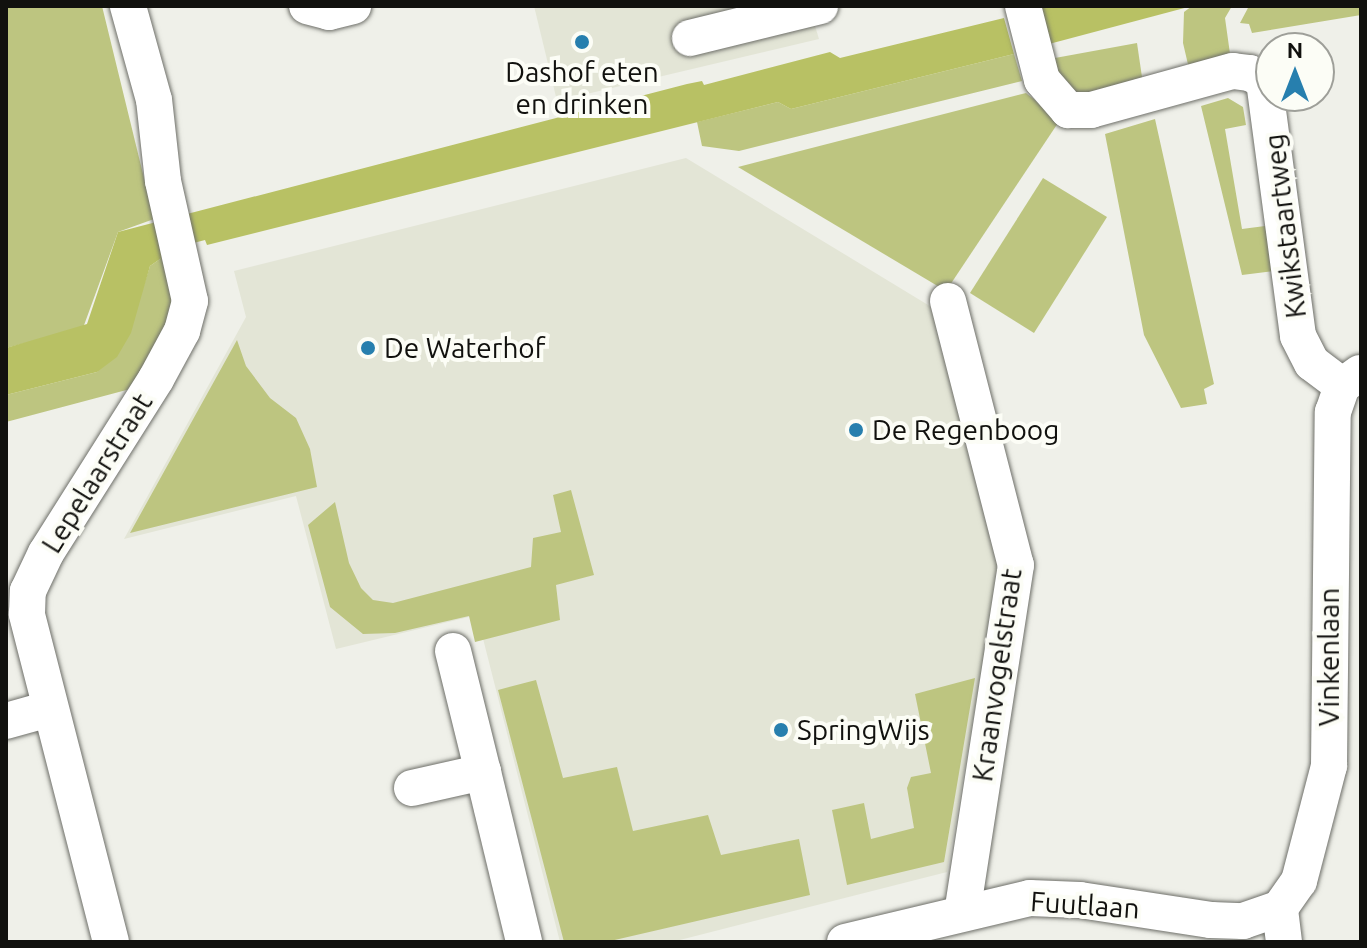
<!DOCTYPE html>
<style>
body{margin:0}
#map{position:relative;width:1367px;height:948px;overflow:hidden;background:#eff0e9;font-family:Ubuntu,sans-serif}
div>[style]{position:absolute}
.built>*{inset:0;background:#e3e5d6}
.green>*{inset:0;background:#bdc580}
.water>*{inset:0;background:#b8c164}
.roads{filter:drop-shadow(0 0 2px #6e6f69) drop-shadow(0 0 2px #6e6f69)}
.street>*{height:36px;margin:-18px;padding:0 18px;transform-origin:18px;border-radius:18px;background:#fff}
.dots>*{width:22px;height:22px;translate:-50% -50%;box-sizing:border-box;border:4px solid #fcfdf6;border-radius:50%}
span{translate:-50% -50%;white-space:nowrap;text-align:center;line-height:1.15;-webkit-text-stroke:8px #fcfdf6;paint-order:stroke}
.poi-label{font-size:28px;color:#11110e}
.left{translate:0 -50%;text-align:left}
.street-label{font-size:28px;color:#11110e}
.frame{position:absolute;inset:0;border:8px solid #11110e;pointer-events:none}
.north{position:absolute;left:1255px;top:32px;width:80px;height:80px;box-sizing:border-box;background:#fcfdf6;border:2px solid #9e9f99;border-radius:50%;rotate:0deg;font-size:22px;font-weight:700;line-height:32px;text-align:center;color:#11110e}
.north::after{content:'';display:block;margin:auto;width:28px;height:36px;background:#277fae;clip-path:polygon(50% 0,100% 100%,50% 72%,0 100%)}
</style>
<div id="map">
<div class="built">
<div style="clip-path:polygon(534px 6px,809px 6px,819px 39px,557px 101px)"></div>
<div style="clip-path:polygon(686px 158px,938px 311px,1001px 555px,947px 872px,672px 942px,560px 942px,477px 615px,336px 649px,296px 496px,124px 539px,246px 317px,234px 271px)"></div>
</div>
<div class="green">
<div style="clip-path:polygon(6px 6px,102px 6px,154px 219px,118px 232px,83px 328px,6px 348px)"></div>
<div style="clip-path:polygon(1192px 6px,1232px 6px,1225px 18px,1231px 61px,1190px 73px,1183px 43px,1184px 12px)"></div>
<div style="clip-path:polygon(1249px 6px,1361px 6px,1361px 15px,1252px 33px,1249px 24px,1240px 23px)"></div>
<div style="clip-path:polygon(1137px 43px,1143px 84px,1087px 98px,1058px 80px,1055px 58px)"></div>
<div style="clip-path:polygon(1014px 54px,1022px 81px,739px 151px,702px 146px,697px 122px,778px 102px,791px 109px)"></div>
<div style="clip-path:polygon(1026px 93px,1060px 120px,946px 291px,738px 167px)"></div>
<div style="clip-path:polygon(1228px 98px,1243px 107px,1246px 125px,1225px 129px,1242px 229px,1265px 226px,1273px 271px,1242px 275px,1201px 106px)"></div>
<div style="clip-path:polygon(1155px 119px,1214px 384px,1204px 389px,1207px 404px,1181px 408px,1144px 335px,1105px 134px)"></div>
<div style="clip-path:polygon(1043px 178px,1107px 217px,1034px 333px,970px 293px)"></div>
<div style="clip-path:polygon(163px 257px,177px 302px,134px 388px,6px 422px,6px 395px,97px 372px,142px 291px,150px 266px)"></div>
<div style="clip-path:polygon(237px 340px,246px 366px,270px 398px,296px 418px,310px 449px,317px 487px,130px 533px)"></div>
<div style="clip-path:polygon(571px 490px,594px 575px,556px 585px,560px 620px,475px 642px,469px 616px,395px 633px,363px 634px,330px 607px,308px 525px,335px 502px,349px 563px,361px 588px,373px 600px,393px 603px,531px 567px,533px 538px,561px 532px,553px 495px)"></div>
<div style="clip-path:polygon(975px 678px,944px 862px,847px 885px,832px 810px,864px 803px,871px 839px,914px 828px,907px 788px,911px 777px,931px 773px,915px 694px)"></div>
<div style="clip-path:polygon(536px 680px,563px 778px,617px 767px,633px 831px,708px 815px,721px 855px,799px 839px,810px 895px,606px 942px,564px 942px,498px 690px)"></div>
</div>
<div class="water">
<div style="clip-path:polygon(1041px 6px,1192px 6px,1049px 44px)"></div>
<div style="clip-path:polygon(1004px 18px,1014px 54px,791px 109px,778px 102px,207px 245px,205px 240px,163px 251px,163px 257px,150px 266px,131px 333px,117px 357px,97px 372px,6px 395px,6px 348px,87px 324px,118px 232px,687px 84px,702px 81px,704px 85px,830px 52px,840px 58px)"></div>
</div>
<div class="roads">
<div class="street">
<div style="left:307px;top:6px;width:23px;rotate:15deg"></div>
<div style="left:329px;top:12px;width:25px;rotate:-14deg"></div>
<div style="left:1023px;top:6px;width:76px;rotate:75.6deg"></div>
<div style="left:1042px;top:80px;width:40px;rotate:49deg"></div>
<div style="left:1068px;top:110px;width:23px"></div>
<div style="left:1091px;top:110px;width:147px;rotate:-15.4deg"></div>
<div style="left:1233px;top:71px;width:17px;rotate:7deg"></div>
<div style="left:1250px;top:73px;width:16px;rotate:30deg"></div>
<div style="left:1264px;top:81px;width:257px;rotate:82.4deg"></div>
<div style="left:1298px;top:336px;width:30px;rotate:63deg"></div>
<div style="left:1312px;top:363px;width:38px;rotate:37deg"></div>
<div style="left:690px;top:38px;width:134px;rotate:-13.8deg"></div>
<div style="left:948px;top:301px;width:273px;rotate:75.6deg"></div>
<div style="left:1016px;top:565px;width:352px;rotate:98.8deg"></div>
<div style="left:453px;top:651px;width:125px;rotate:76.1deg"></div>
<div style="left:6px;top:721px;width:45px;rotate:-15.6deg"></div>
<div style="left:412px;top:788px;width:73px;rotate:-12.7deg"></div>
<div style="left:483px;top:772px;width:175px;rotate:76.4deg"></div>
<div style="left:111px;top:942px;width:339px;rotate:-104.4deg"></div>
<div style="left:27px;top:614px;width:23px;rotate:-88deg"></div>
<div style="left:28px;top:591px;width:42px;rotate:-64.7deg"></div>
<div style="left:46px;top:553px;width:206px;rotate:-57.7deg"></div>
<div style="left:156px;top:379px;width:55px;rotate:-61.6deg"></div>
<div style="left:182px;top:331px;width:31px;rotate:-75deg"></div>
<div style="left:190px;top:301px;width:123px;rotate:-102.7deg"></div>
<div style="left:163px;top:181px;width:81px;rotate:-96.3deg"></div>
<div style="left:154px;top:100px;width:98px;rotate:-105.5deg"></div>
<div style="left:845px;top:942px;width:190px;rotate:-13.4deg"></div>
<div style="left:1030px;top:898px;width:50px;rotate:2.3deg"></div>
<div style="left:1080px;top:900px;width:133px;rotate:8.7deg"></div>
<div style="left:1211px;top:920px;width:32px;rotate:2deg"></div>
<div style="left:1243px;top:921px;width:39px;rotate:-19deg"></div>
<div style="left:1284px;top:942px;width:34px;rotate:-97deg"></div>
<div style="left:1280px;top:908px;width:33px;rotate:-55deg"></div>
<div style="left:1299px;top:881px;width:119px;rotate:-75.4deg"></div>
<div style="left:1329px;top:766px;width:354px;rotate:-89.4deg"></div>
<div style="left:1333px;top:412px;width:28px;rotate:-71deg"></div>
<div style="left:1342px;top:386px;width:22px;rotate:-36deg"></div>
</div>
</div>
<div class="dots">
<div style="left:582px;top:42px;background:#277fae"></div>
<div style="left:368px;top:348px;background:#277fae"></div>
<div style="left:856px;top:430px;background:#277fae"></div>
<div style="left:781px;top:730px;background:#277fae"></div>
</div>
<div class="poi-label">
<span style="left:582px;top:88px">Dashof eten<br>en drinken</span>
<span class="left" style="left:384px;top:348px">De Waterhof</span>
<span class="left" style="left:872px;top:430px">De Regenboog</span>
<span class="left" style="left:797px;top:730px">SpringWijs</span>
</div>
<div class="street-label">
<span style="left:1285px;top:226px;rotate:-97deg">Kwikstaartweg</span>
<span style="left:97px;top:473px;rotate:-58deg">Lepelaarstraat</span>
<span style="left:1329px;top:657px;rotate:-90deg">Vinkenlaan</span>
<span style="left:997px;top:675px;rotate:-82deg">Kraanvogelstraat</span>
<span style="left:1085px;top:905px;rotate:4deg">Fuutlaan</span>
</div>
<div class="frame"></div>
<div class="north">N</div>
</div>
